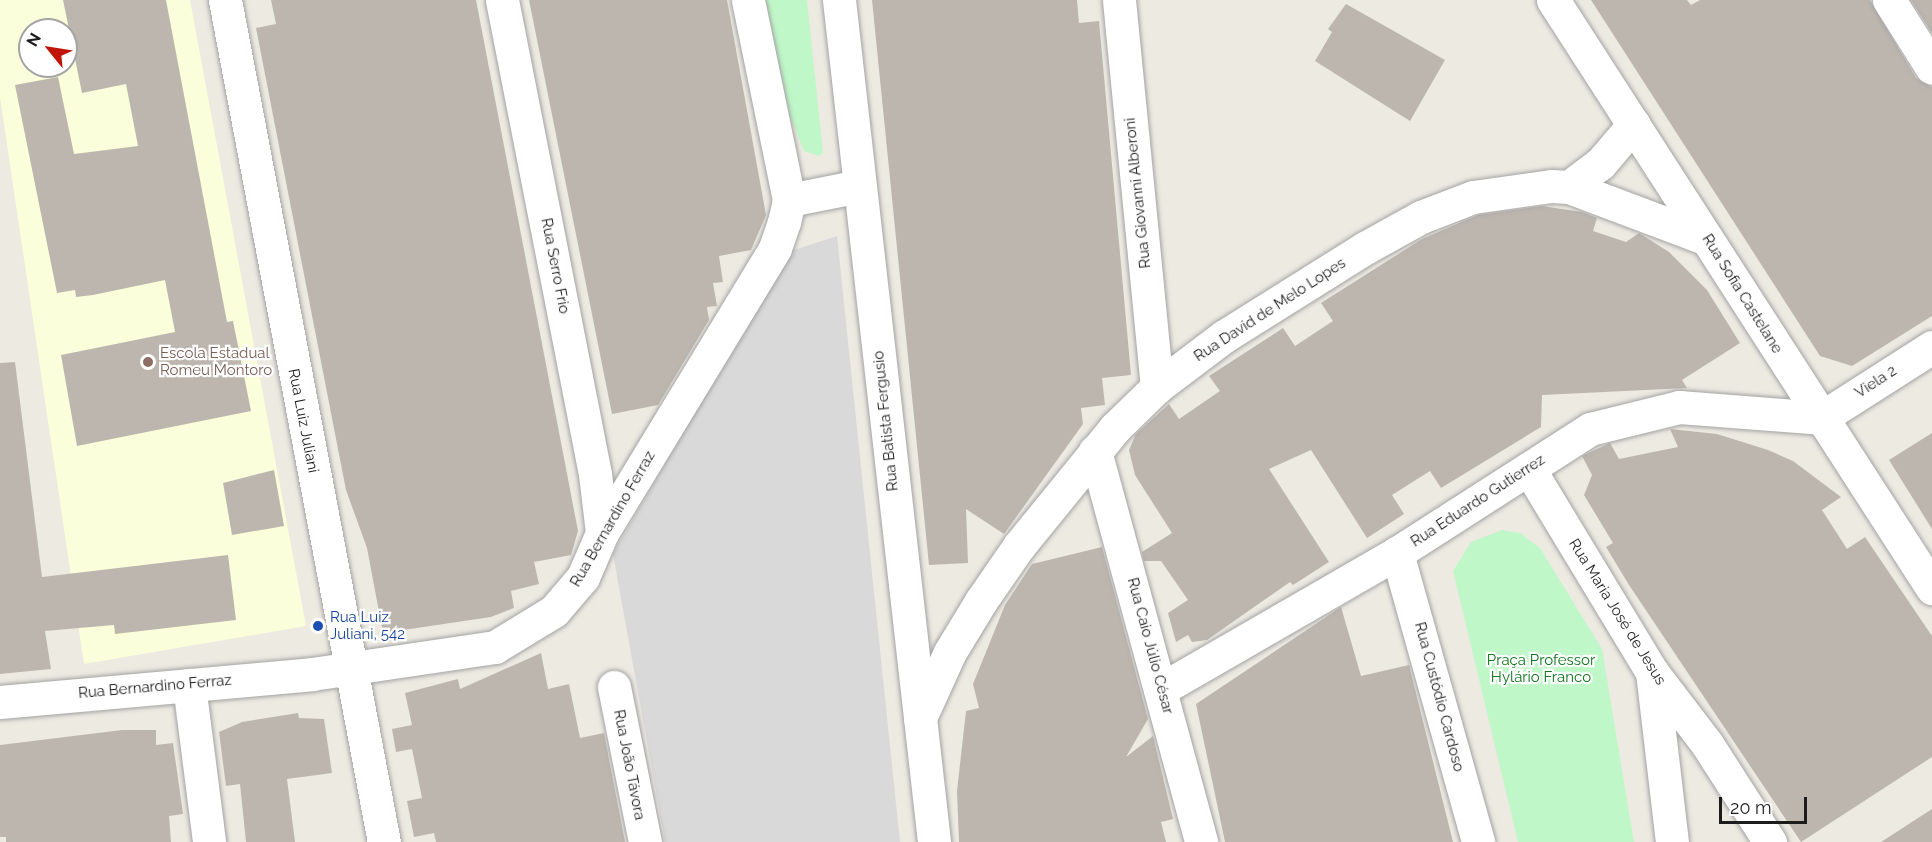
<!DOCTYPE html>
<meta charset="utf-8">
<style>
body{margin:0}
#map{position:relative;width:1932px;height:842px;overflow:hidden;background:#edeae2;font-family:Raleway,sans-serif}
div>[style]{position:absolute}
.residential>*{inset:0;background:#dad9d9}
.education>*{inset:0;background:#fbfeda}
.park>*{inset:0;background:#bff7c8}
.building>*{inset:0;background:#bdb6af}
.roads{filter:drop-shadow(0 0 2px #a3a3a3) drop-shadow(0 0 2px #a3a3a3)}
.minor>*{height:33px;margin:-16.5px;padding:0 16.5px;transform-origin:16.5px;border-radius:16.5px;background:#fff}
.dots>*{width:16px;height:16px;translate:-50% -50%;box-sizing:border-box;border:3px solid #fff;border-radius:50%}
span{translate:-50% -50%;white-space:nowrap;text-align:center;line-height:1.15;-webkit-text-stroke:4.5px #fff;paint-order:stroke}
.street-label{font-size:15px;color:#1c1c1c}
.education-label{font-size:15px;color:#785e54}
.left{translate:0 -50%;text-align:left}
.transit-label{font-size:15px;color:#164399}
.park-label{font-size:15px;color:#0f751f}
.north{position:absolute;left:18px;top:18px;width:60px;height:60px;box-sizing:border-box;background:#fff;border:2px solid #a4a4a4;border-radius:50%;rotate:300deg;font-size:16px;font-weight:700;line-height:24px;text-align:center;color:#1c1c1c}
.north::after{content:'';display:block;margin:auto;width:21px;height:27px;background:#c01408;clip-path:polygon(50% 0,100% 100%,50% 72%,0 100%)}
.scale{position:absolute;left:1719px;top:797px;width:88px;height:27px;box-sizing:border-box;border:3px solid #1c1c1c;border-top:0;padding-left:8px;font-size:18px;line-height:21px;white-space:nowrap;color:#1c1c1c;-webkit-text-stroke:4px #fff;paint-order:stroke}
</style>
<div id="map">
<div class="residential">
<div style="clip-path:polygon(837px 236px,900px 842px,665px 842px,613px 554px,788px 252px)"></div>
</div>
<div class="education">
<div style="clip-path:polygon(evenodd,0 0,190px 0,306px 626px,84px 664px,0 97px,0 0,30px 30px,66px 30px,66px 66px,30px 66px,30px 30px)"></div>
</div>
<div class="park">
<div style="clip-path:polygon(765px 0,807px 0,823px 153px,819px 156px,804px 151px,788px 111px)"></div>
<div style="clip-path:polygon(1502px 530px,1520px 533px,1540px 548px,1602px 649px,1634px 842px,1518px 842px,1453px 571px,1471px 542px)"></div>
</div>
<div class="building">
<div style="clip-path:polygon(63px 0,166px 0,227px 322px,233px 321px,251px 411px,77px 446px,61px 355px,175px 332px,165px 280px,93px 295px,76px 297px,75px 290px,57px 293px,15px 85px,58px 77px,74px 154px,138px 146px,126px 84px,82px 93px)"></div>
<div style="clip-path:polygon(271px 0,476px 0,578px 531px,571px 555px,534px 562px,539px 584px,511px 591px,514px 608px,491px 617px,383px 633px,367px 548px,346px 490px,256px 28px,276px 24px)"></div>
<div style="clip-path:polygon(529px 0,727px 0,766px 215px,751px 250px,719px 256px,723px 282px,713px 283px,717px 306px,707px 307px,709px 320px,658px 405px,612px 414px)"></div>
<div style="clip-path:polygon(872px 0,1077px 0,1079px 23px,1099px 21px,1131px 375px,1102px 378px,1105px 405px,1081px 408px,1083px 424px,1004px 534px,966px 509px,968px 563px,929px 565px)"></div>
<div style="clip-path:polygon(1591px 0,1687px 0,1691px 5px,1700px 0,1870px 0,1916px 78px,1932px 87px,1932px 316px,1852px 366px,1820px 356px)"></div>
<div style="clip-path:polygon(1911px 0,1932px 0,1932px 33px)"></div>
<div style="clip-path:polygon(1346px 4px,1445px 60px,1410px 121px,1315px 61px,1332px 32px,1328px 29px)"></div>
<div style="clip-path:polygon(1542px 206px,1582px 212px,1597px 218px,1593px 231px,1626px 242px,1639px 233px,1669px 252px,1707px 290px,1740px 343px,1682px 380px,1687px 388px,1542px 395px,1541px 427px,1441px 488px,1430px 471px,1392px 495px,1404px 514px,1367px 538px,1311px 450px,1269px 469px,1329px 562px,1293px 585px,1290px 582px,1207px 640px,1192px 642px,1188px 635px,1176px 642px,1168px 613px,1188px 600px,1161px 561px,1144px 561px,1142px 552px,1172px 533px,1135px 475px,1129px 450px,1136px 434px,1169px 404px,1179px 419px,1220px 391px,1209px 376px,1283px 328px,1295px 346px,1333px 321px,1321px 303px,1422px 239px,1478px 215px)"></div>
<div style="clip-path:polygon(15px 362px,42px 577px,228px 555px,236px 620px,115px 634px,114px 625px,45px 631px,51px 669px,0 674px,0 363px)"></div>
<div style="clip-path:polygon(1670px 429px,1717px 434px,1768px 450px,1793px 461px,1841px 497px,1822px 510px,1847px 549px,1865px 537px,1932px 636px,1932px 757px,1801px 842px,1629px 585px,1606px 547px,1613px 543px,1584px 495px,1592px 475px,1582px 456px,1610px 443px,1619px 459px,1678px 447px)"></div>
<div style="clip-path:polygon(1932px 433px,1932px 529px,1889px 460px)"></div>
<div style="clip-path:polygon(274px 470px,284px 526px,232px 535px,223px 483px)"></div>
<div style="clip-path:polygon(1102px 547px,1148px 719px,1126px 757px,1153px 736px,1173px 819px,1161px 822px,1166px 842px,959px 842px,957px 791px,966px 711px,979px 708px,973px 684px,1005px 605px,1032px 564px)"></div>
<div style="clip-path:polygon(1341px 607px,1361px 676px,1409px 665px,1453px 842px,1225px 842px,1196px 704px)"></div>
<div style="clip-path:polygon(541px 653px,548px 689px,569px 684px,580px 738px,604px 733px,625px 842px,436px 842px,434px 833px,414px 837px,407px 801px,422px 798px,412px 749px,396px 752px,392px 729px,412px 725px,405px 693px,458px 679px,460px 689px)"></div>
<div style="clip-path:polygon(298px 713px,299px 718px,324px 719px,332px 773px,287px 779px,295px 842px,246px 842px,240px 784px,226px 786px,219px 732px,242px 722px)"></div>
<div style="clip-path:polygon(122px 730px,156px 730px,156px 745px,173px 743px,183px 814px,169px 816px,171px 842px,6px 842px,6px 837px,0 837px,0 745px)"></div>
<div style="clip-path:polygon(1932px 809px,1932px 842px,1881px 842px)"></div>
</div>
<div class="roads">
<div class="minor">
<div style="left:225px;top:0;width:857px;rotate:79.31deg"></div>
<div style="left:502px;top:0;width:483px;rotate:78.9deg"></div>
<div style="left:595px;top:474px;width:59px;rotate:83.2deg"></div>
<div style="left:839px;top:0;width:847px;rotate:83.56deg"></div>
<div style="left:1119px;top:0;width:389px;rotate:84.4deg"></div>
<div style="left:1553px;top:0;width:700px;rotate:57.2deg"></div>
<div style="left:1889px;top:0;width:80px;rotate:57.7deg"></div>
<div style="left:1569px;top:187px;width:39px;rotate:-37deg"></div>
<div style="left:1600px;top:164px;width:52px;rotate:-49.6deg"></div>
<div style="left:789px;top:200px;width:72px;rotate:-11.2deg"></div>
<div style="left:1095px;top:451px;width:405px;rotate:74.8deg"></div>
<div style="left:1529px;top:469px;width:237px;rotate:58.8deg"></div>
<div style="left:1652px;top:672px;width:91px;rotate:52.6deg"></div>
<div style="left:1707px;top:744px;width:117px;rotate:57.3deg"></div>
<div style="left:1397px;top:553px;width:300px;rotate:74.3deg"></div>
<div style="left:1652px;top:672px;width:171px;rotate:83.3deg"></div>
<div style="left:189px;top:685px;width:158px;rotate:82.7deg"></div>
<div style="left:614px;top:687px;width:158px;rotate:78.7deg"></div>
<div style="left:1163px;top:688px;width:270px;rotate:-30deg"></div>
<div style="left:1397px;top:553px;width:229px;rotate:-32.7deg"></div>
<div style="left:1590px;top:429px;width:92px;rotate:-13.9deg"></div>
<div style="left:1679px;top:407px;width:142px;rotate:4.4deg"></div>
<div style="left:1821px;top:418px;width:132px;rotate:-32.6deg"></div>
<div style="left:0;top:702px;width:313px;rotate:-5.1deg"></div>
<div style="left:312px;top:674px;width:185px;rotate:-8.4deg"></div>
<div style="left:495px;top:647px;width:69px;rotate:-31.4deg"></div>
<div style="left:554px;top:611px;width:45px;rotate:-49.5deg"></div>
<div style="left:583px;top:577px;width:48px;rotate:-66.6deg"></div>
<div style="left:602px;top:533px;width:333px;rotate:-58.7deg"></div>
<div style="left:775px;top:248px;width:28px;rotate:-71deg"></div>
<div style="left:784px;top:222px;width:23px;rotate:-77deg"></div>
<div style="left:789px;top:200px;width:204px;rotate:-101.6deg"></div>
<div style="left:920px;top:718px;width:72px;rotate:-65.6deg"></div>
<div style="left:950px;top:652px;width:60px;rotate:-58.7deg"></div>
<div style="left:981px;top:601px;width:67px;rotate:-55.4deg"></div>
<div style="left:1019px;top:546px;width:152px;rotate:-50.9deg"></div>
<div style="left:1115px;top:428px;width:59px;rotate:-44.3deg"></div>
<div style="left:1157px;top:387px;width:83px;rotate:-37.1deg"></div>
<div style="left:1223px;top:337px;width:168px;rotate:-32.1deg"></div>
<div style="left:1365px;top:248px;width:64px;rotate:-29deg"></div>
<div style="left:1421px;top:217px;width:56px;rotate:-21deg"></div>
<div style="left:1473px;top:197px;width:79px;rotate:-8deg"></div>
<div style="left:1551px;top:186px;width:18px;rotate:3deg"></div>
<div style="left:1569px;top:187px;width:147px;rotate:20.6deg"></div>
</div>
</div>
<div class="dots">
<div style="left:148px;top:362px;background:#8d6e63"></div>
<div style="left:318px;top:626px;background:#1a4fb4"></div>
</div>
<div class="street-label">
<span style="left:1138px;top:193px;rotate:-96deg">Rua Giovanni Alberoni</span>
<span style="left:555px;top:266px;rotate:79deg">Rua Serro Frio</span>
<span style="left:1742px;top:294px;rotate:58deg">Rua Sofia Castelane</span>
<span style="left:1270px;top:310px;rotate:-33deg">Rua David de Melo Lopes</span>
<span style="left:1876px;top:382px;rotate:-33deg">Viela 2</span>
<span style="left:303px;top:421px;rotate:79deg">Rua Luiz Juliani</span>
<span style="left:886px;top:421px;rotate:-96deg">Rua Batista Fergusio</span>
<span style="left:1478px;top:501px;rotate:-33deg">Rua Eduardo Gutierrez</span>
<span style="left:613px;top:519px;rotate:-60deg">Rua Bernardino Ferraz</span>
<span style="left:1617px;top:612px;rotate:58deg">Rua Maria José de Jesus</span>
<span style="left:1150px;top:646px;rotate:75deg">Rua Caio Júlio César</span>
<span style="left:155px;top:687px;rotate:-5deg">Rua Bernardino Ferraz</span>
<span style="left:1439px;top:697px;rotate:75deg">Rua Custódio Cardoso</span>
<span style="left:629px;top:765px;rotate:79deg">Rua João Távora</span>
</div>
<div class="education-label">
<span class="left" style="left:160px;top:362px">Escola Estadual<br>Romeu Montoro</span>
</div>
<div class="transit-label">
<span class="left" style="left:330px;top:626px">Rua Luiz<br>Juliani, 542</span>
</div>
<div class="park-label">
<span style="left:1541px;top:669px">Praça Professor<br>Hylário Franco</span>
</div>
<div class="north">N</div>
<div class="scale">20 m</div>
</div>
